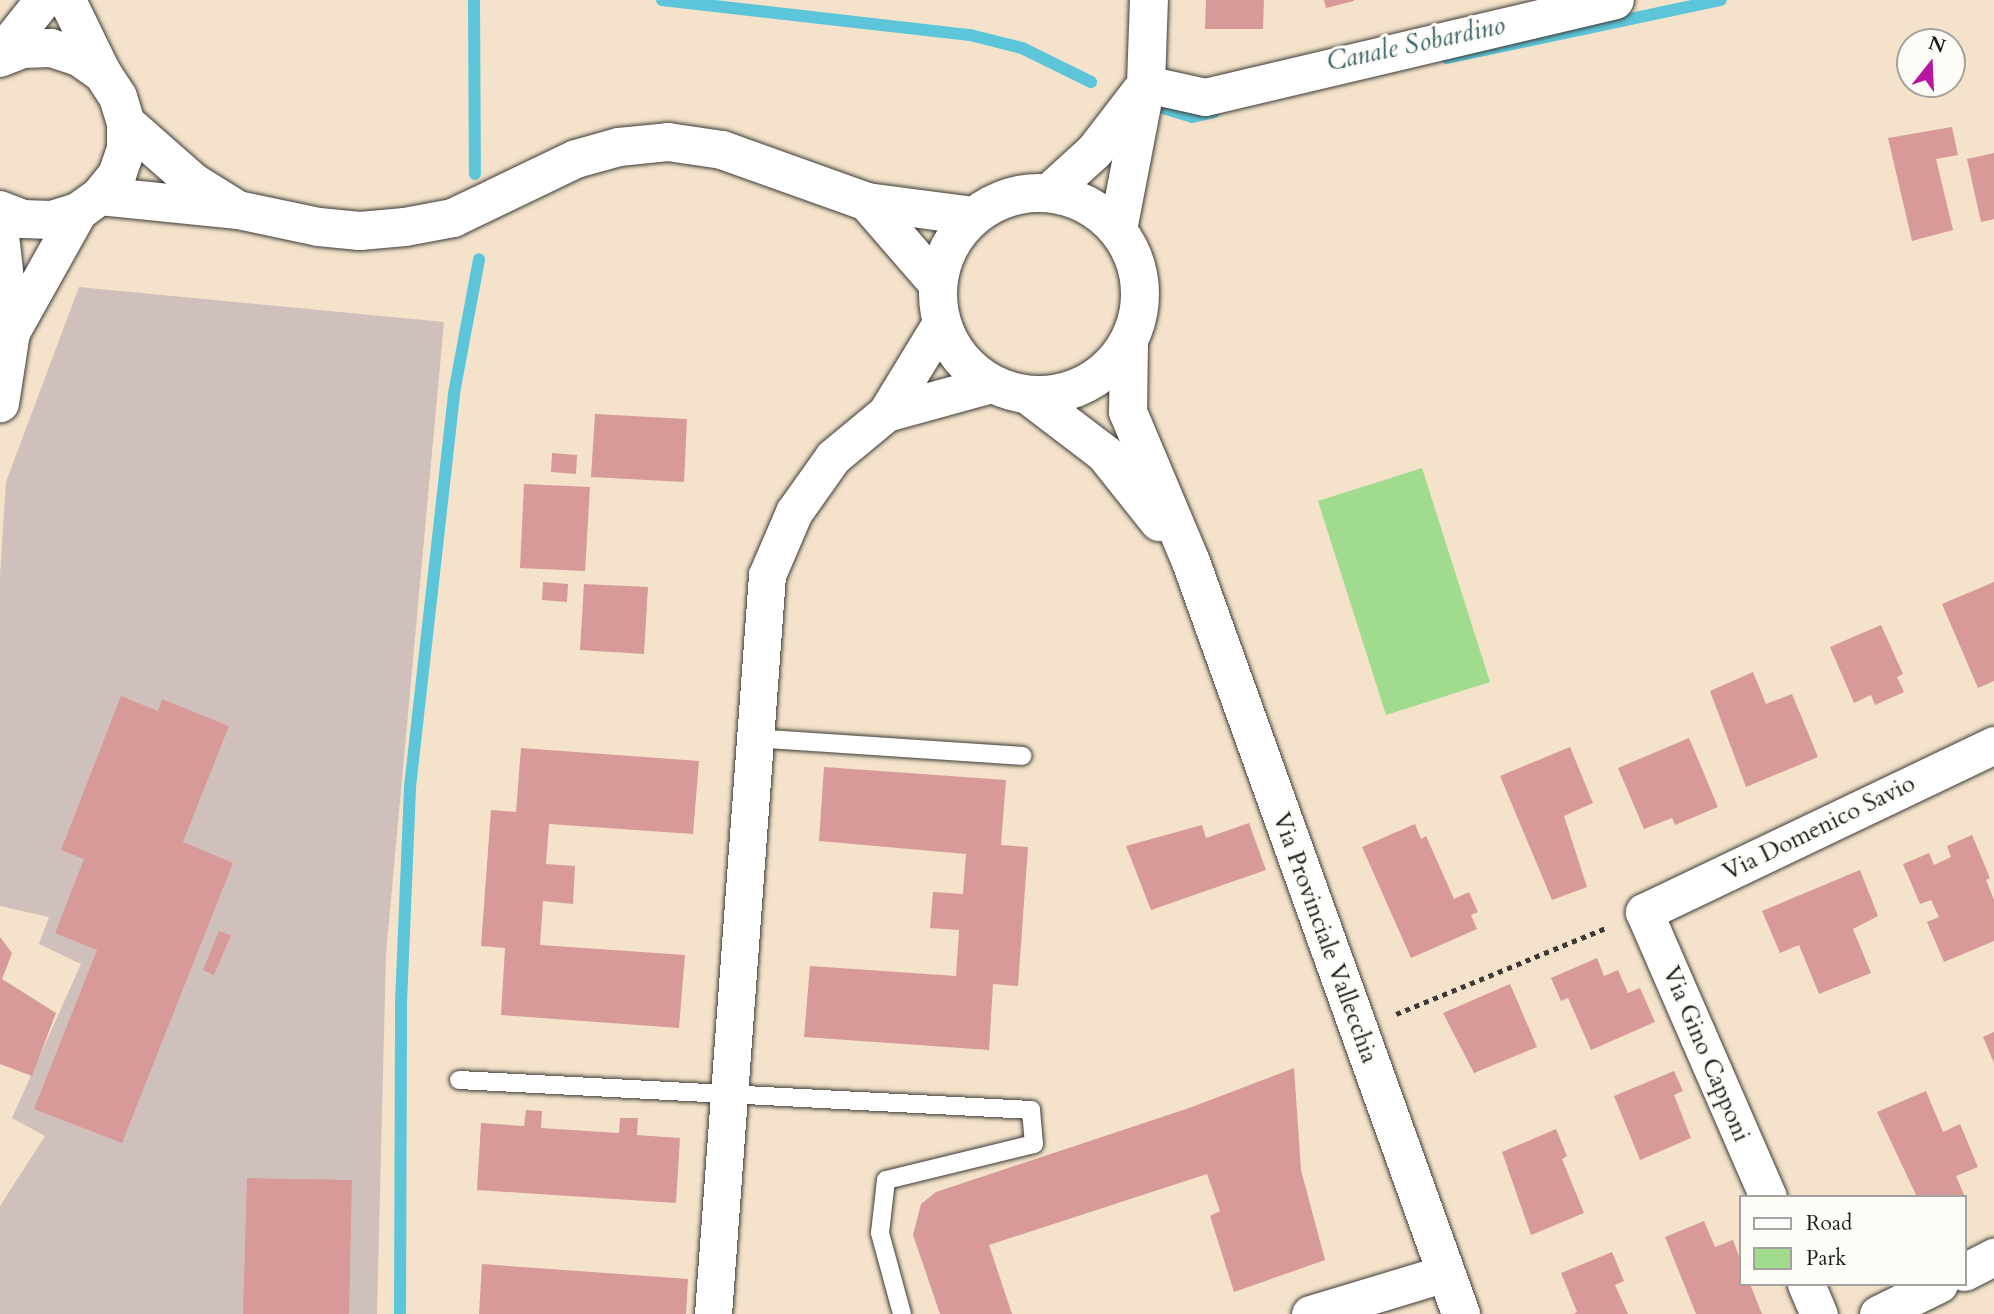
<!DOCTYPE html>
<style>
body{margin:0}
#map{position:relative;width:1994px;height:1314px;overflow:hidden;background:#f4e3ca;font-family:Cardo,serif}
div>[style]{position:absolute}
.industrial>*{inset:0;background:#d0c0bc}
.green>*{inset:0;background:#a0db8e}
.stream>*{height:12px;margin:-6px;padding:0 6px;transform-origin:6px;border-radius:6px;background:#5cc5d9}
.building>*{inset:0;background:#d79a99}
.path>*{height:4.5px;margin-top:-2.25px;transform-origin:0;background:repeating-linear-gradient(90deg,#3c3a36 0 5px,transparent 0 10px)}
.roads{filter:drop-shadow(0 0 2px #3c3a36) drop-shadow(0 0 2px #3c3a36)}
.service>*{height:18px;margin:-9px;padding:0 9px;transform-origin:9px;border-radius:9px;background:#fff}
.minor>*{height:37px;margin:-18.5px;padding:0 18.5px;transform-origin:18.5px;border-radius:18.5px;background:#fff}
.tertiary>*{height:38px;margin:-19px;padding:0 19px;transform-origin:19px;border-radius:19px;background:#fff}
.secondary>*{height:38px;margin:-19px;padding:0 19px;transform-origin:19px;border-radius:19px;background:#fff}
.secondary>.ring{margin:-19px;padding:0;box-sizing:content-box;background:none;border:38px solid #fff;border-radius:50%}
span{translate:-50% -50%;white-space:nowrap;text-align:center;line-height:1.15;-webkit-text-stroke:6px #fdfcf7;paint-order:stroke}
.street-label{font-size:24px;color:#1c1c1c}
.water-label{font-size:26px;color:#366068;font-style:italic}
.legend{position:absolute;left:1739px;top:1195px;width:228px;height:91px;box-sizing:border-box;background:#fdfcf7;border:2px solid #a3a29f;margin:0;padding:9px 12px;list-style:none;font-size:21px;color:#1c1c1c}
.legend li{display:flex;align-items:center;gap:14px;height:35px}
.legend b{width:35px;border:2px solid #a3a29f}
.north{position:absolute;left:1896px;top:28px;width:70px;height:70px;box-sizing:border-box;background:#fdfcf7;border:2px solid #a3a29f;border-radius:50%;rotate:18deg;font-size:19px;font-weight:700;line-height:28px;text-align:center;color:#1c1c1c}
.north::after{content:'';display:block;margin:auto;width:24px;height:32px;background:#b5179e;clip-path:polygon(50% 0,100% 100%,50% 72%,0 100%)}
</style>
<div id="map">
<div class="industrial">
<div style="clip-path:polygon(79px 287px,444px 322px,386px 954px,377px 1314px,0 1314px,0 1206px,45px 1136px,12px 1118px,81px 964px,39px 944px,49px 917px,0 906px,0 575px,6px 482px)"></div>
</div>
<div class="green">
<div style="clip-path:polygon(1422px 468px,1490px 682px,1386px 715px,1318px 501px)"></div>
</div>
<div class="stream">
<div style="left:474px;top:0;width:174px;rotate:89.7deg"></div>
<div style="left:662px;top:0;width:310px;rotate:6.5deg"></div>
<div style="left:970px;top:35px;width:54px;rotate:14deg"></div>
<div style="left:1022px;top:48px;width:77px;rotate:26.2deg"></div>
<div style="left:1447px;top:58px;width:280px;rotate:-12deg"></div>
<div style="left:1163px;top:108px;width:30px;rotate:17deg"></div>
<div style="left:1192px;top:117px;width:23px;rotate:-13deg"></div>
<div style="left:400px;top:1314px;width:311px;rotate:-89.8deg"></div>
<div style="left:401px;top:1003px;width:216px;rotate:-87.6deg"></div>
<div style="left:410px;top:787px;width:396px;rotate:-83.6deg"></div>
<div style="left:454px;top:393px;width:136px;rotate:-79.4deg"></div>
</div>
<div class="building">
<div style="clip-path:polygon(1206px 0,1264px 0,1263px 29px,1205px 29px)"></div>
<div style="clip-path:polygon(1324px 0,1354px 0,1354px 1px,1326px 8px)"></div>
<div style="clip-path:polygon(1952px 127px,1958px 155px,1936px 159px,1953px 230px,1912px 241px,1888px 138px)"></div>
<div style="clip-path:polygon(1994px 153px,1994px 219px,1981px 222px,1967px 159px)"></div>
<div style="clip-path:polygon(595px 414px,687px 419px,684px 482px,591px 477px)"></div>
<div style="clip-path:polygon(552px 453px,577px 455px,576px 474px,551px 472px)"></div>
<div style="clip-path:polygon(524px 484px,590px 487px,585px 571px,520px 568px)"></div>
<div style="clip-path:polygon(543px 582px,568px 584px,567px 602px,542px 600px)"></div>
<div style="clip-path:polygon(1994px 582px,1994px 681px,1978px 688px,1942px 604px)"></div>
<div style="clip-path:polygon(584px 584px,648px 587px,644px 654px,580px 650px)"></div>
<div style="clip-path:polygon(1881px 625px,1903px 674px,1897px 677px,1904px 692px,1875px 705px,1871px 695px,1854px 703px,1830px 647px)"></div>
<div style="clip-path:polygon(1753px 672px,1766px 704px,1792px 694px,1818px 757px,1746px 787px,1710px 691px)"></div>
<div style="clip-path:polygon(121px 696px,158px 711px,162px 699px,229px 726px,183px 842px,233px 863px,122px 1143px,34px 1109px,97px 950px,55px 933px,84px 859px,61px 850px)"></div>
<div style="clip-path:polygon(1689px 738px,1718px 807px,1675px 825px,1672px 818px,1644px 829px,1618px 768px)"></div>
<div style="clip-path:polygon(1570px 747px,1593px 803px,1564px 816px,1587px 887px,1552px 900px,1500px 776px)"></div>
<div style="clip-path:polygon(521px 748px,699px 761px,693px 834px,549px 824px,546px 864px,575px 866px,573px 904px,543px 901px,540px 945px,685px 955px,679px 1028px,501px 1015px,505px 948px,481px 946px,491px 810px,516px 812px)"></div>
<div style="clip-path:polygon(824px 767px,1006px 780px,1001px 845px,1028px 847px,1018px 986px,993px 984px,989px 1050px,804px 1037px,810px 966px,956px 976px,959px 930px,930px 928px,933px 892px,963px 894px,966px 854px,819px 841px)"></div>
<div style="clip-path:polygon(1249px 823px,1266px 870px,1151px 910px,1126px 846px,1202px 825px,1206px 838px)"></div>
<div style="clip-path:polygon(1415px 824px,1421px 839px,1426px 836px,1454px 899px,1469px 892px,1478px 912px,1471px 915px,1477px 929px,1411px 958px,1362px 847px)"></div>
<div style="clip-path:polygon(1972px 835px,1990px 878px,1986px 880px,1994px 900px,1994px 941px,1944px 962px,1927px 922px,1939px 917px,1931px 900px,1920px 904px,1903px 864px,1929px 853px,1934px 865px,1951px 857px,1947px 846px)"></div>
<div style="clip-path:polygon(1860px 870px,1878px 916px,1853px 929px,1871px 973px,1819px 994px,1799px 945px,1780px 953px,1762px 911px)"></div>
<div style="clip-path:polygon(219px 931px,231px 935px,214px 975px,203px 970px)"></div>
<div style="clip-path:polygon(0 937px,12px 953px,2px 979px,56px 1013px,32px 1076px,0 1064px)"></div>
<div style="clip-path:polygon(1597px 958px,1604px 976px,1618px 970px,1628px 993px,1640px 988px,1655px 1022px,1591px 1050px,1568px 998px,1561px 1001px,1551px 978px)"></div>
<div style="clip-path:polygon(1510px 984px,1537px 1047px,1474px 1073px,1443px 1013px)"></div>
<div style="clip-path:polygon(1994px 1032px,1994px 1063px,1983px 1037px)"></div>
<div style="clip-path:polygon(1294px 1068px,1301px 1170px,1325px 1260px,1234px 1292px,1210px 1216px,1220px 1211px,1207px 1174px,989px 1245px,1012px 1314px,940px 1314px,913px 1235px,921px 1204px,936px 1192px,1192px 1107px)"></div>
<div style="clip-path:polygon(1674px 1071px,1683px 1091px,1674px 1095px,1691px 1138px,1640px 1160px,1614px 1096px)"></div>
<div style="clip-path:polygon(1926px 1091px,1943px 1132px,1960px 1124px,1978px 1167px,1956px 1176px,1965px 1197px,1917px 1197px,1877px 1112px)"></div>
<div style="clip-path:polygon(526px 1110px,542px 1111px,541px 1128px,619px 1133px,620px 1118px,638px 1118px,637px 1135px,680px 1138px,676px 1203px,477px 1190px,481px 1123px,524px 1126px)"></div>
<div style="clip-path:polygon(1556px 1129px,1567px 1156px,1562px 1159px,1584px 1213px,1531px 1235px,1502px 1152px)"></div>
<div style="clip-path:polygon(247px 1178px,352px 1180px,349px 1314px,243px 1314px)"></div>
<div style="clip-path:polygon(1704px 1221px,1715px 1247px,1733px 1240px,1740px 1259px,1740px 1284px,1750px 1284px,1762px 1314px,1696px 1314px,1665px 1237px)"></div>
<div style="clip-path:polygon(1612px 1252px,1624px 1281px,1615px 1285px,1628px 1314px,1573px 1314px,1577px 1312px,1561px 1273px)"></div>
<div style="clip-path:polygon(482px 1264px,688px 1279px,686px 1314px,479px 1314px)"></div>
</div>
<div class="path">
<div style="left:1396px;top:1014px;width:229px;rotate:-22.3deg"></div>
</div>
<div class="roads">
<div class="service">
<div style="left:754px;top:738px;width:269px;rotate:3.8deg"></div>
<div style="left:459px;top:1080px;width:573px;rotate:3deg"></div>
<div style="left:1031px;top:1110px;width:34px;rotate:85deg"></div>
<div style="left:1034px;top:1144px;width:152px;rotate:166.3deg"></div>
<div style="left:886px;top:1180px;width:53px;rotate:96.5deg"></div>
<div style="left:880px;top:1233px;width:84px;rotate:74.8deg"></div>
</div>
<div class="minor">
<div style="left:67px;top:0;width:82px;rotate:64.1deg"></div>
<div style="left:0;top:54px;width:69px;rotate:-51.5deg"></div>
<div style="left:1146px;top:84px;width:60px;rotate:12.4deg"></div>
<div style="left:1205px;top:97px;width:421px;rotate:-13.3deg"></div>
<div style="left:0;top:235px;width:98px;rotate:83.5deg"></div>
<div style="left:11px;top:332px;width:72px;rotate:98.8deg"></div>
<div style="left:11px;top:332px;width:137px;rotate:-60.8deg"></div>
<div style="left:886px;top:413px;width:109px;rotate:-15.4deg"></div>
<div style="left:1768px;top:1197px;width:311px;rotate:-113.5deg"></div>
<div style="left:1644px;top:912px;width:388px;rotate:-25.5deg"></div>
<div style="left:1964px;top:1272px;width:34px;rotate:-27deg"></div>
<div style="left:1806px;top:1284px;width:33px;rotate:67deg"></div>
<div style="left:713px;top:1314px;width:741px;rotate:-85.82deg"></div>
<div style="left:767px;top:575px;width:69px;rotate:-66.8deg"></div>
<div style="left:794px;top:512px;width:67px;rotate:-54.7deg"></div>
<div style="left:833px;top:457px;width:69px;rotate:-39.7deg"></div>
<div style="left:886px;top:413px;width:105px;rotate:-58.6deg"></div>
<div style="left:1310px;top:1314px;width:142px;rotate:-16.8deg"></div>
<div style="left:1878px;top:1314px;width:68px;rotate:-26.2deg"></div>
</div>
<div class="tertiary">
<div style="left:0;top:58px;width:24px;rotate:-22deg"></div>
<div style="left:22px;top:49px;width:29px;rotate:-2deg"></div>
<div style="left:51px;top:48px;width:29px;rotate:18deg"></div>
<div style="left:79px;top:57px;width:29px;rotate:35deg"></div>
<div style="left:103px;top:74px;width:27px;rotate:57deg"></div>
<div style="left:118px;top:97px;width:27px;rotate:73deg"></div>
<div style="left:126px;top:123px;width:26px;rotate:90deg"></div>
<div style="left:126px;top:149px;width:28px;rotate:109deg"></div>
<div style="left:117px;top:175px;width:27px;rotate:129deg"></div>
<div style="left:100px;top:196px;width:27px;rotate:144deg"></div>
<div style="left:78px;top:212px;width:28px;rotate:163deg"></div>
<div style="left:51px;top:220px;width:28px;rotate:-178deg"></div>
<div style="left:23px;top:219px;width:25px;rotate:-159deg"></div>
<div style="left:126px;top:123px;width:89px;rotate:41.4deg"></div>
<div style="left:193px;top:182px;width:47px;rotate:32deg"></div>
<div style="left:100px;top:196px;width:139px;rotate:5.8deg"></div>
<div style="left:238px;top:210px;width:83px;rotate:11.9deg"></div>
<div style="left:319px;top:227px;width:41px;rotate:5.6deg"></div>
<div style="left:360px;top:231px;width:45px;rotate:-5.1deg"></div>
<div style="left:405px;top:227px;width:49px;rotate:-10.6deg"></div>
<div style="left:453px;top:218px;width:136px;rotate:-25.6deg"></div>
<div style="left:576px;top:159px;width:45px;rotate:-15.6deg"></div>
<div style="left:619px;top:147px;width:49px;rotate:-5.8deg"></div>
<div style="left:668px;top:142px;width:55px;rotate:8.4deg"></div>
<div style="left:722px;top:150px;width:154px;rotate:19.7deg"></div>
<div style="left:867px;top:202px;width:108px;rotate:7.5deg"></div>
<div style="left:867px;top:202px;width:108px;rotate:49.1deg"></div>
</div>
<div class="secondary">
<div class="ring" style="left:938px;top:193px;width:164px;height:164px"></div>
<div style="left:1049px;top:193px;width:62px;rotate:-42.4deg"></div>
<div style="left:1095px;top:151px;width:76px;rotate:-52.5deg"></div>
<div style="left:1118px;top:230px;width:149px;rotate:-79.1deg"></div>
<div style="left:1146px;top:84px;width:84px;rotate:-88deg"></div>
<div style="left:1129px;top:343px;width:69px;rotate:90.8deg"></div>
<div style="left:1128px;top:412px;width:163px;rotate:67.2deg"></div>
<div style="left:1191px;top:562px;width:799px;rotate:70.25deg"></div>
<div style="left:1029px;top:396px;width:96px;rotate:37.3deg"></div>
<div style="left:1105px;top:454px;width:87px;rotate:51.5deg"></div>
</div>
</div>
<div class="street-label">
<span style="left:1819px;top:828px;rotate:-26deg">Via Domenico Savio</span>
<span style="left:1325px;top:938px;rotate:70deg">Via Provinciale Vallecchia</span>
<span style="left:1706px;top:1054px;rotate:67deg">Via Gino Capponi</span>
</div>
<div class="water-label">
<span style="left:1416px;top:44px;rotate:-12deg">Canale Sobardino</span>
</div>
<ul class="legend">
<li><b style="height:9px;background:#fff"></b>Road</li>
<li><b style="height:19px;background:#a0db8e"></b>Park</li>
</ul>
<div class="north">N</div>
</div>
